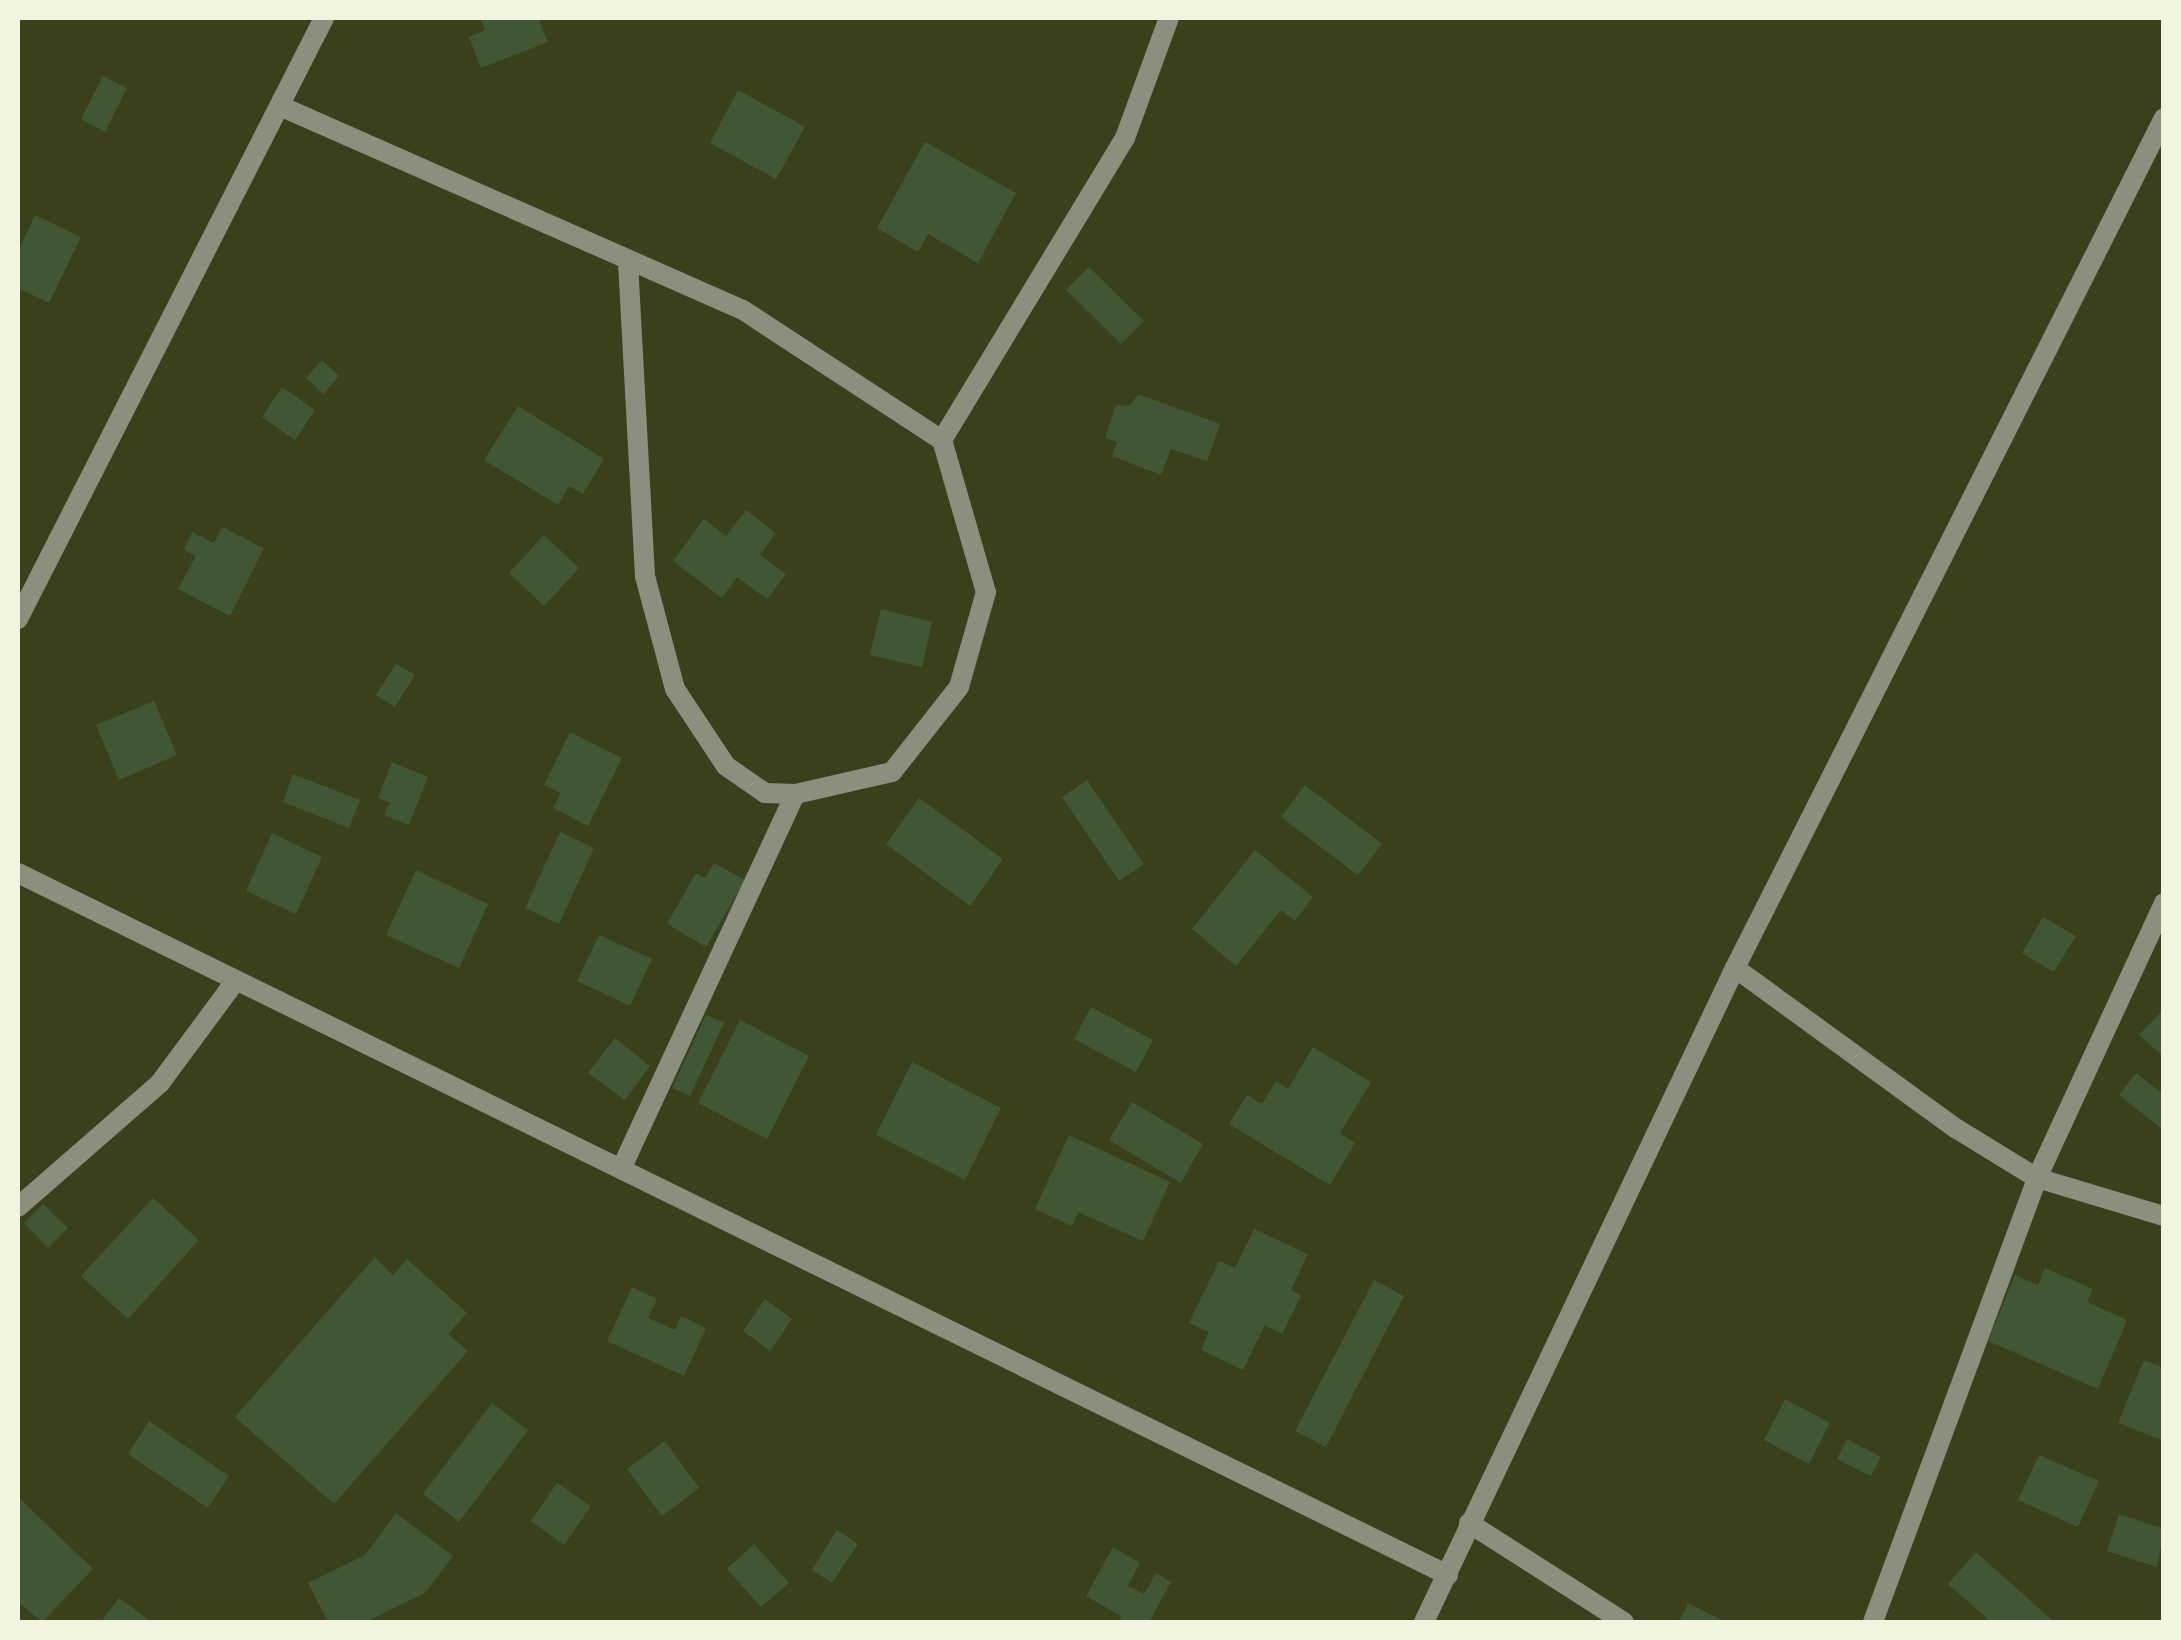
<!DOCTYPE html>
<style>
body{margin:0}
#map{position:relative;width:2181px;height:1640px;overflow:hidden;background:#3a401a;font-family:"Golos Text",sans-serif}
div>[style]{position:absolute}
.building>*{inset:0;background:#405736}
.minor>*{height:20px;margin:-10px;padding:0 10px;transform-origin:10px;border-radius:10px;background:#8b8f7d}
.tertiary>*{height:20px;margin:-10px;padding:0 10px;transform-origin:10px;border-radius:10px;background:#8b8f7d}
span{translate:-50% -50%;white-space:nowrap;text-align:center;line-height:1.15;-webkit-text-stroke:8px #222515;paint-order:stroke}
.frame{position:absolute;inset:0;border:20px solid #f1f5df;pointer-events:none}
</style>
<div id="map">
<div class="building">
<div style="clip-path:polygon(480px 18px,538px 18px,548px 42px,481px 68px,469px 37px,485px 30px)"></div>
<div style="clip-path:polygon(103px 76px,127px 88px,105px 132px,81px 119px)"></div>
<div style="clip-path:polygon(738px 90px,805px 127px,776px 179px,710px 143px)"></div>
<div style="clip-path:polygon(925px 142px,1016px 193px,978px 263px,928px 234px,918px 252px,877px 228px)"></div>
<div style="clip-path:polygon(35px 215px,81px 237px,49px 303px,18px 288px,18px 252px)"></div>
<div style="clip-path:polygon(1089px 267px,1144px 321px,1121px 344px,1066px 290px)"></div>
<div style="clip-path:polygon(322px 360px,339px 376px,323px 394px,306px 378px)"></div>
<div style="clip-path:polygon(282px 387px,315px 410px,295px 440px,262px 417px)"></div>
<div style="clip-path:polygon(1138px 394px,1220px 424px,1207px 461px,1171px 449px,1161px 475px,1112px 456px,1117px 442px,1105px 438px,1116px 405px,1130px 406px)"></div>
<div style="clip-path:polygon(518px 406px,604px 459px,583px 494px,569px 486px,558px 505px,484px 460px)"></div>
<div style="clip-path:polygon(746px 510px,776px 533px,760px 555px,786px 574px,767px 599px,737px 577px,722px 598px,673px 561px,704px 519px,726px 536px)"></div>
<div style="clip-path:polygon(222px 527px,264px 548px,230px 616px,178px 589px,196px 556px,184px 550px,192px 532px,214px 543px)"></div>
<div style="clip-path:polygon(544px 535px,579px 568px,544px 606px,509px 573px)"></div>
<div style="clip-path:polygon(881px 609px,932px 622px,922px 667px,870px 655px)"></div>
<div style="clip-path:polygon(396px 664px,415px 675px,395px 707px,376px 695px)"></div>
<div style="clip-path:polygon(154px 701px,177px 755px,119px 780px,96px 725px)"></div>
<div style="clip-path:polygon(570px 732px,622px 758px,588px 826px,553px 808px,561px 793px,544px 785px)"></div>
<div style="clip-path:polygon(392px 762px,428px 777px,409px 825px,384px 815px,390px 803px,378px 798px)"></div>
<div style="clip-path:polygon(293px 774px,360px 800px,349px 828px,283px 802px)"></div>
<div style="clip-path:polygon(1087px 780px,1144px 864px,1119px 881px,1062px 797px)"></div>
<div style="clip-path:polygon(1305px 785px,1382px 844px,1358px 875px,1281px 817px)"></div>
<div style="clip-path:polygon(919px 798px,1003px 859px,970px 906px,886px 844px)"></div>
<div style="clip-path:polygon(560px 832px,594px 848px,559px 924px,525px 908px)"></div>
<div style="clip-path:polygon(272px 833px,322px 857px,296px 914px,246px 891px)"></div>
<div style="clip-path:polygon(1255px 850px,1313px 897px,1295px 921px,1281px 910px,1236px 966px,1192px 929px)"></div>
<div style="clip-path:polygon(714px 863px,745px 880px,706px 947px,667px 924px,696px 873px,705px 878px)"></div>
<div style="clip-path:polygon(416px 870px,488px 904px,459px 968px,386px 935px)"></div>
<div style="clip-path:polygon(2043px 917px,2076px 936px,2054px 972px,2022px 953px)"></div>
<div style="clip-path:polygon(599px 935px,652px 959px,630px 1006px,577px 981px)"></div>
<div style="clip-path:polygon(1091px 1007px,1153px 1040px,1136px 1072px,1074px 1039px)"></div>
<div style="clip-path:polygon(2164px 1009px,2164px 1057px,2139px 1035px)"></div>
<div style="clip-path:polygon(706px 1015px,724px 1023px,690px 1096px,672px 1088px)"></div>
<div style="clip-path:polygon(740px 1020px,809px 1056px,767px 1139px,698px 1103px)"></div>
<div style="clip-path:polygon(615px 1038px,650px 1066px,625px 1100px,588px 1073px)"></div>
<div style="clip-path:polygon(1313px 1047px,1371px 1082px,1340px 1133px,1355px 1143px,1330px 1185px,1229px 1124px,1247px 1095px,1262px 1104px,1276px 1081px,1288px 1089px)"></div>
<div style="clip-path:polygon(912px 1062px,1001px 1108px,965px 1180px,876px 1135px)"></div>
<div style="clip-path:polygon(2136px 1073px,2164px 1095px,2164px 1131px,2119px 1095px)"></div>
<div style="clip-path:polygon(1132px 1102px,1203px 1144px,1181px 1183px,1109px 1140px)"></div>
<div style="clip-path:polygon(1069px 1135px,1170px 1182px,1143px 1241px,1078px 1212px,1072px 1226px,1035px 1209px)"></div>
<div style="clip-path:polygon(153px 1198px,199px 1240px,128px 1319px,81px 1276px)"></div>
<div style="clip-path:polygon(43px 1204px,68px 1228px,48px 1248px,24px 1223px)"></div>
<div style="clip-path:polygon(1254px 1229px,1308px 1254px,1291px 1290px,1301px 1296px,1282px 1334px,1265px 1325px,1243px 1370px,1201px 1350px,1209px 1332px,1189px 1323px,1219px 1261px,1235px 1268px)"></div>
<div style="clip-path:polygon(375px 1257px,393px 1275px,407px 1259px,467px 1313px,448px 1334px,468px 1351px,334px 1504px,235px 1417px)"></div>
<div style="clip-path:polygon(2045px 1268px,2093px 1289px,2087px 1302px,2127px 1320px,2098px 1389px,1988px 1341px,2015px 1275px,2038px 1285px)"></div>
<div style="clip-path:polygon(1374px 1280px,1404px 1296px,1326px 1447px,1295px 1431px)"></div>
<div style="clip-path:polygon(632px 1287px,657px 1299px,648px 1318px,675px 1330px,681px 1316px,706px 1328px,684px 1376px,607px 1341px)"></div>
<div style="clip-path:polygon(765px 1299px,792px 1319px,770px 1351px,743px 1331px)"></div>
<div style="clip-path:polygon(2144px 1360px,2164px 1368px,2164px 1441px,2118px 1423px)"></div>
<div style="clip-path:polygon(1785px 1399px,1830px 1423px,1809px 1464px,1764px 1440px)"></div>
<div style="clip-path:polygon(492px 1403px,528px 1430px,459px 1522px,423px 1494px)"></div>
<div style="clip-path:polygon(149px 1421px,229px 1476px,208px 1508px,128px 1454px)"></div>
<div style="clip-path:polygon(1847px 1439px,1881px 1457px,1871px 1476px,1837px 1459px)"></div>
<div style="clip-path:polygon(665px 1441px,699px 1488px,662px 1516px,627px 1469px)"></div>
<div style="clip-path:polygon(2039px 1455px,2099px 1481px,2078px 1527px,2018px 1500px)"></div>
<div style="clip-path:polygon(557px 1483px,591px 1506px,564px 1545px,531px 1521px)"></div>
<div style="clip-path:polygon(18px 1497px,93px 1569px,42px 1622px,18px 1602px)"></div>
<div style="clip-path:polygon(396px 1513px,453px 1556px,425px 1593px,365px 1622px,328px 1622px,308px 1583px,365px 1555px)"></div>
<div style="clip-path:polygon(2119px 1514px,2164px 1529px,2157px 1567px,2107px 1551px)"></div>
<div style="clip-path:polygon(837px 1530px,858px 1544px,832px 1583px,812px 1570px)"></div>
<div style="clip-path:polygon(754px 1544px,789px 1583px,761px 1607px,727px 1569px)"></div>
<div style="clip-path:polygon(1113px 1547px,1140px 1563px,1128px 1586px,1144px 1594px,1156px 1573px,1171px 1582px,1149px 1622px,1120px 1622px,1121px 1616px,1086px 1596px)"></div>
<div style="clip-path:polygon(1976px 1552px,2054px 1622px,1991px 1622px,1948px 1584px)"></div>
<div style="clip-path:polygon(119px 1598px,152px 1622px,101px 1622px)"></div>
<div style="clip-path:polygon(1688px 1603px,1725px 1622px,1679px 1622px)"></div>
</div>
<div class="minor">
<div style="left:280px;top:106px;width:506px;rotate:23.78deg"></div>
<div style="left:743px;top:310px;width:238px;rotate:33.2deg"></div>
<div style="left:942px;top:440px;width:158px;rotate:73.9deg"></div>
<div style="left:986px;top:592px;width:99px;rotate:105.9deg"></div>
<div style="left:959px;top:687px;width:108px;rotate:128.2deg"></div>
<div style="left:892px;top:772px;width:99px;rotate:167.2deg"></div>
<div style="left:795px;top:794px;width:30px;rotate:-178deg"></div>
<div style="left:765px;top:793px;width:47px;rotate:-145.3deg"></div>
<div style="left:726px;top:766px;width:92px;rotate:-123.5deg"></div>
<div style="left:675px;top:689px;width:117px;rotate:-104.9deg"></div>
<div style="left:645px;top:576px;width:315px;rotate:-93.1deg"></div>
<div style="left:942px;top:440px;width:353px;rotate:-58.8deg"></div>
<div style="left:1125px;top:138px;width:128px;rotate:-69.9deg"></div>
<div style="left:18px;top:619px;width:674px;rotate:-63.02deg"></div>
<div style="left:18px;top:873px;width:1593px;rotate:26.15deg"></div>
<div style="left:1735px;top:968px;width:274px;rotate:36deg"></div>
<div style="left:1957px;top:1129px;width:94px;rotate:31.5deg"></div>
<div style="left:2037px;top:1178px;width:133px;rotate:16.7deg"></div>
<div style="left:622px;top:1167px;width:411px;rotate:-65.1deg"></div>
<div style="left:18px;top:1207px;width:189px;rotate:-41.1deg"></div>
<div style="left:160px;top:1083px;width:124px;rotate:-53.5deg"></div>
<div style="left:1469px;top:1523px;width:184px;rotate:32.6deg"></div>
<div style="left:1873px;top:1622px;width:473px;rotate:-69.7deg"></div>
<div style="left:2037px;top:1178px;width:303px;rotate:-65.2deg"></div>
</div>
<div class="tertiary">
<div style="left:1424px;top:1622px;width:724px;rotate:-64.57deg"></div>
<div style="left:1735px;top:968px;width:952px;rotate:-63.22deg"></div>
</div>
<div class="frame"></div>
</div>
